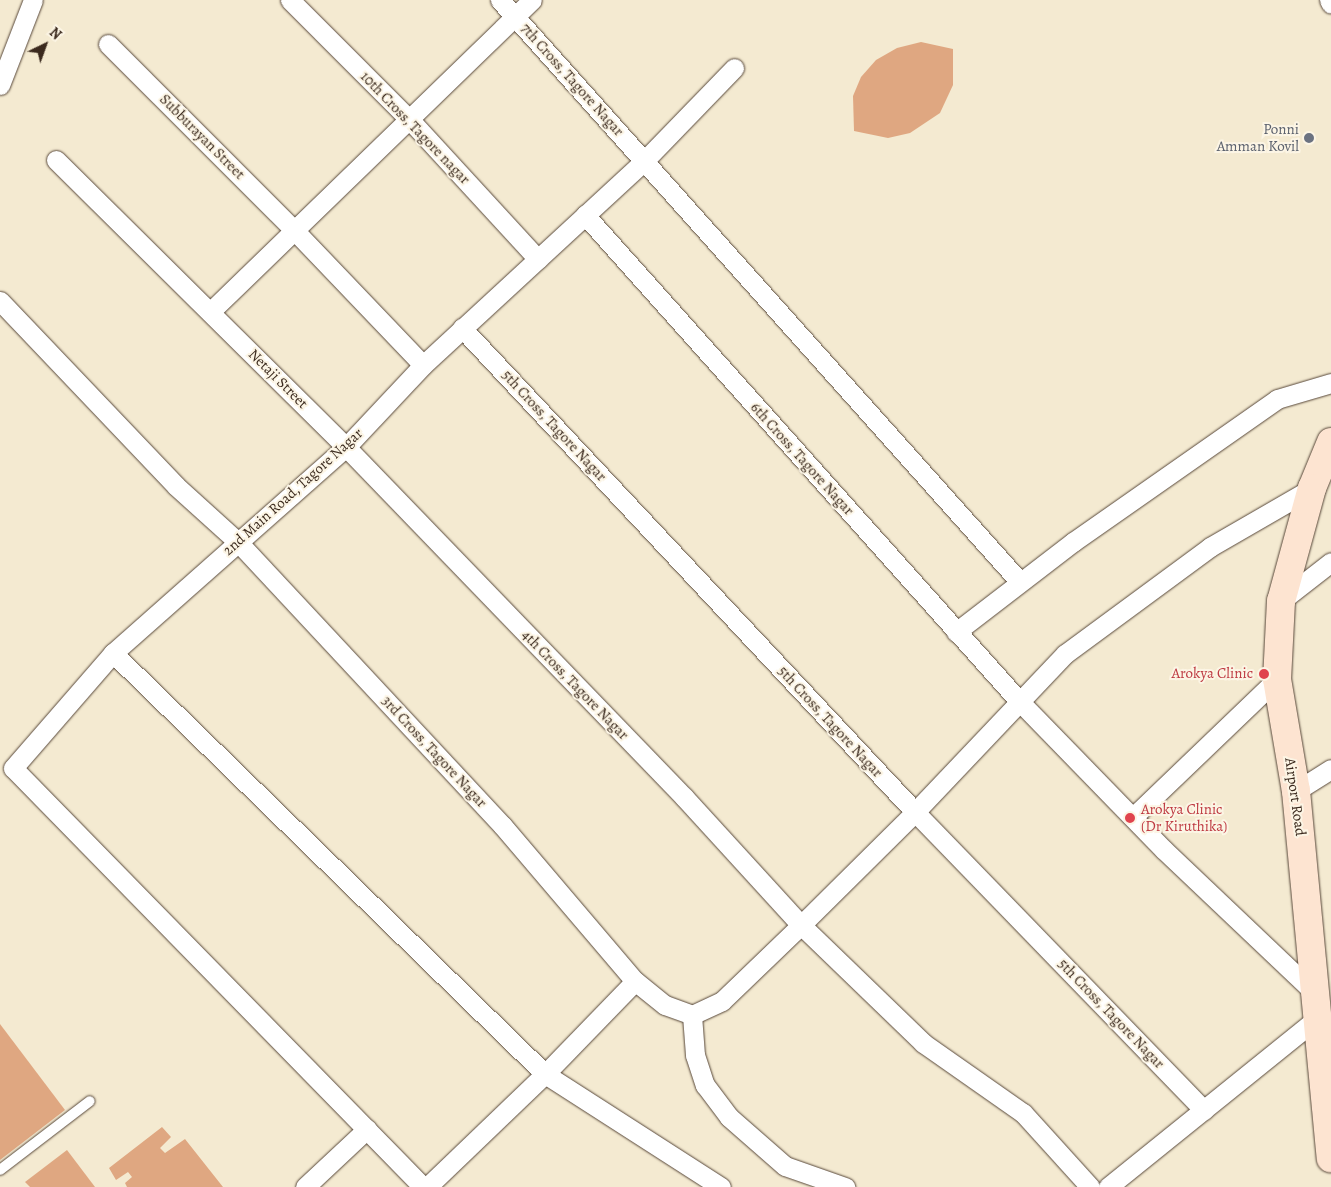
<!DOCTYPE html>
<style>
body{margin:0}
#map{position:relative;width:1331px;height:1187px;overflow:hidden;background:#f4ead1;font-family:Alegreya,serif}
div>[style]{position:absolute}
.building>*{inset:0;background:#dfa781}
.roads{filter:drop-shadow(0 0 1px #574739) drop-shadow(0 0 1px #574739)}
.lane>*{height:10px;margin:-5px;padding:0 5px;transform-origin:5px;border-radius:5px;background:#fff}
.street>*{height:19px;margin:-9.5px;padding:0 9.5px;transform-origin:9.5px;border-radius:9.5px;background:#fff}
.secondary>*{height:28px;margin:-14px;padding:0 14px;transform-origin:14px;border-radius:14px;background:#fde4d1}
.dots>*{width:14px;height:14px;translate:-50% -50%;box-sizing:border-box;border:2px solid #fcf5e5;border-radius:50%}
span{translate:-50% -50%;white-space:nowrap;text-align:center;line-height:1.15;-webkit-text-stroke:4px #fcf5e5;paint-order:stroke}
.street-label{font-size:15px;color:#3b2a1e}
.worship-label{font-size:15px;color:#5b616d}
.right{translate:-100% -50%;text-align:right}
.health-label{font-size:15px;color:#be3a42}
.left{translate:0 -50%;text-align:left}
.north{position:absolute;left:20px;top:20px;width:50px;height:50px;-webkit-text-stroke:4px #fcf5e5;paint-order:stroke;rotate:42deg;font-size:14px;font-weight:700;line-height:20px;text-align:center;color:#3b2a1e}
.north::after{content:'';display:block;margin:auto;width:18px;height:22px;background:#3b2a1e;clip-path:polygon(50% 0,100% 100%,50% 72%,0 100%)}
</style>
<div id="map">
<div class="building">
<div style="clip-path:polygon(921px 42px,953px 49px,953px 85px,940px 113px,910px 133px,888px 138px,854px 131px,853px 96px,861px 77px,876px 60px,897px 48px)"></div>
<div style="clip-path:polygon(0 1024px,65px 1110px,0 1160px)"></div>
<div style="clip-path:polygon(162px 1127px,171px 1137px,160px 1148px,165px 1153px,185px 1139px,223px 1187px,127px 1187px,125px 1183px,132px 1177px,128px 1172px,116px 1180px,109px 1168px)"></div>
<div style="clip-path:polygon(67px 1150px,95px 1187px,30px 1187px,25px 1182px)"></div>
</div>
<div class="roads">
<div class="lane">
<div style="left:0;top:1170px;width:113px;rotate:-37.5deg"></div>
</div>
<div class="street">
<div style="left:290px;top:0;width:170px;rotate:45deg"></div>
<div style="left:410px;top:120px;width:189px;rotate:47.4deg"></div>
<div style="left:500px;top:0;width:780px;rotate:48.22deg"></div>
<div style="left:1329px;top:0;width:4px;rotate:63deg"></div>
<div style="left:108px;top:44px;width:264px;rotate:45deg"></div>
<div style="left:295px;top:231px;width:185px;rotate:46.3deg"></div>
<div style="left:0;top:85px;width:91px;rotate:-68.8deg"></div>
<div style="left:56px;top:160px;width:408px;rotate:44.7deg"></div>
<div style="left:346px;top:447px;width:487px;rotate:46deg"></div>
<div style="left:684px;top:797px;width:173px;rotate:47.6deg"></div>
<div style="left:801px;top:925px;width:170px;rotate:44deg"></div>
<div style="left:923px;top:1043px;width:122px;rotate:35deg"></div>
<div style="left:1023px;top:1113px;width:100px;rotate:47.8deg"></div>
<div style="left:585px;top:215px;width:653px;rotate:48.23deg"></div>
<div style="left:1020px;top:702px;width:206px;rotate:45.8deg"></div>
<div style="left:1164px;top:850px;width:212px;rotate:43.5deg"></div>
<div style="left:0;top:301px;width:255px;rotate:46.4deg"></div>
<div style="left:176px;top:486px;width:84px;rotate:42.1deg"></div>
<div style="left:238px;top:542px;width:387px;rotate:47deg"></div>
<div style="left:502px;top:825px;width:205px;rotate:49.6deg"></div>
<div style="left:635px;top:981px;width:38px;rotate:39deg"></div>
<div style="left:665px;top:1005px;width:29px;rotate:20deg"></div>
<div style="left:210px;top:312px;width:448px;rotate:-44.1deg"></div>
<div style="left:462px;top:328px;width:663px;rotate:46.89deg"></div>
<div style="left:915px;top:812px;width:415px;rotate:45.9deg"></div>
<div style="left:1281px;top:601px;width:63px;rotate:-38deg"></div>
<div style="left:956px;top:632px;width:148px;rotate:-37.6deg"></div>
<div style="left:1073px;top:542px;width:249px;rotate:-35deg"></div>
<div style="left:1277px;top:399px;width:56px;rotate:-16.5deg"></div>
<div style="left:113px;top:653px;width:603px;rotate:44.26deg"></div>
<div style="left:545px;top:1074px;width:209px;rotate:32.7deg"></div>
<div style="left:1296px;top:791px;width:41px;rotate:-32.2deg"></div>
<div style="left:1133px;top:817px;width:199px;rotate:-43.8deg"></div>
<div style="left:692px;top:1015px;width:33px;rotate:-25deg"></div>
<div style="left:722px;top:1001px;width:110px;rotate:-43.9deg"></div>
<div style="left:801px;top:925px;width:161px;rotate:-44.7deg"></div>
<div style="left:915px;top:812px;width:218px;rotate:-46.5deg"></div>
<div style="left:1065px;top:654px;width:180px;rotate:-36.4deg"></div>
<div style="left:1210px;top:547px;width:118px;rotate:-30deg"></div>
<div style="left:692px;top:1015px;width:40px;rotate:85.7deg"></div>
<div style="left:695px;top:1055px;width:32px;rotate:72deg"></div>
<div style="left:705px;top:1085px;width:40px;rotate:53deg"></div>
<div style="left:729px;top:1117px;width:74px;rotate:41.2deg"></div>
<div style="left:785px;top:1166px;width:64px;rotate:19.3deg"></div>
<div style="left:305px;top:1187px;width:85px;rotate:-43.1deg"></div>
<div style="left:423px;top:1187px;width:586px;rotate:-134.38deg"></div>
<div style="left:13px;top:768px;width:152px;rotate:-49deg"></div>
<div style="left:113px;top:653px;width:311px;rotate:-41.5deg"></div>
<div style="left:346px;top:447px;width:112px;rotate:-46.8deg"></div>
<div style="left:423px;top:365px;width:302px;rotate:-42.7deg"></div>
<div style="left:645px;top:160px;width:128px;rotate:-45.9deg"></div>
<div style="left:427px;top:1187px;width:163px;rotate:-43.8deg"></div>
<div style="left:545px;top:1074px;width:129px;rotate:-45.9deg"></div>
<div style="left:1108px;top:1187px;width:271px;rotate:-38.9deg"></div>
</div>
<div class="secondary">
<div style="left:1331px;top:442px;width:50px;rotate:112.4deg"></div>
<div style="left:1312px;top:488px;width:117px;rotate:105.3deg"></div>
<div style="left:1281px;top:601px;width:78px;rotate:92.9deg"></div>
<div style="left:1277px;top:679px;width:114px;rotate:80.4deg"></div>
<div style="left:1296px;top:791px;width:369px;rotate:84.6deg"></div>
</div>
</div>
<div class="dots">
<div style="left:1309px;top:138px;background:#6b7280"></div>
<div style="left:1264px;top:674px;background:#e0444e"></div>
<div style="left:1130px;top:818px;background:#e0444e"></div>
</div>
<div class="street-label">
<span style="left:572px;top:80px;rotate:48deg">7th Cross, Tagore Nagar</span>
<span style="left:415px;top:128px;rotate:46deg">10th Cross, Tagore nagar</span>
<span style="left:202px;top:137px;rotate:45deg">Subburayan Street</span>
<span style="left:278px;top:379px;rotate:45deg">Netaji Street</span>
<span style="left:554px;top:426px;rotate:47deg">5th Cross, Tagore Nagar</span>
<span style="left:802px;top:459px;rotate:48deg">6th Cross, Tagore Nagar</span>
<span style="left:293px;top:492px;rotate:-42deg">2nd Main Road, Tagore Nagar</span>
<span style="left:575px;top:685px;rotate:46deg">4th Cross, Tagore Nagar</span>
<span style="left:830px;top:722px;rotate:47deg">5th Cross, Tagore Nagar</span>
<span style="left:434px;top:752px;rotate:47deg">3rd Cross, Tagore Nagar</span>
<span style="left:1295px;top:797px;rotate:82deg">Airport Road</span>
<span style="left:1111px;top:1014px;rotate:46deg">5th Cross, Tagore Nagar</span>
</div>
<div class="worship-label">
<span class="right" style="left:1299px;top:138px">Ponni<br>Amman Kovil</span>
</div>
<div class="health-label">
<span class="right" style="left:1253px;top:674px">Arokya Clinic</span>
<span class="left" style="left:1141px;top:818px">Arokya Clinic<br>(Dr Kiruthika)</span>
</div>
<div class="north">N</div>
</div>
